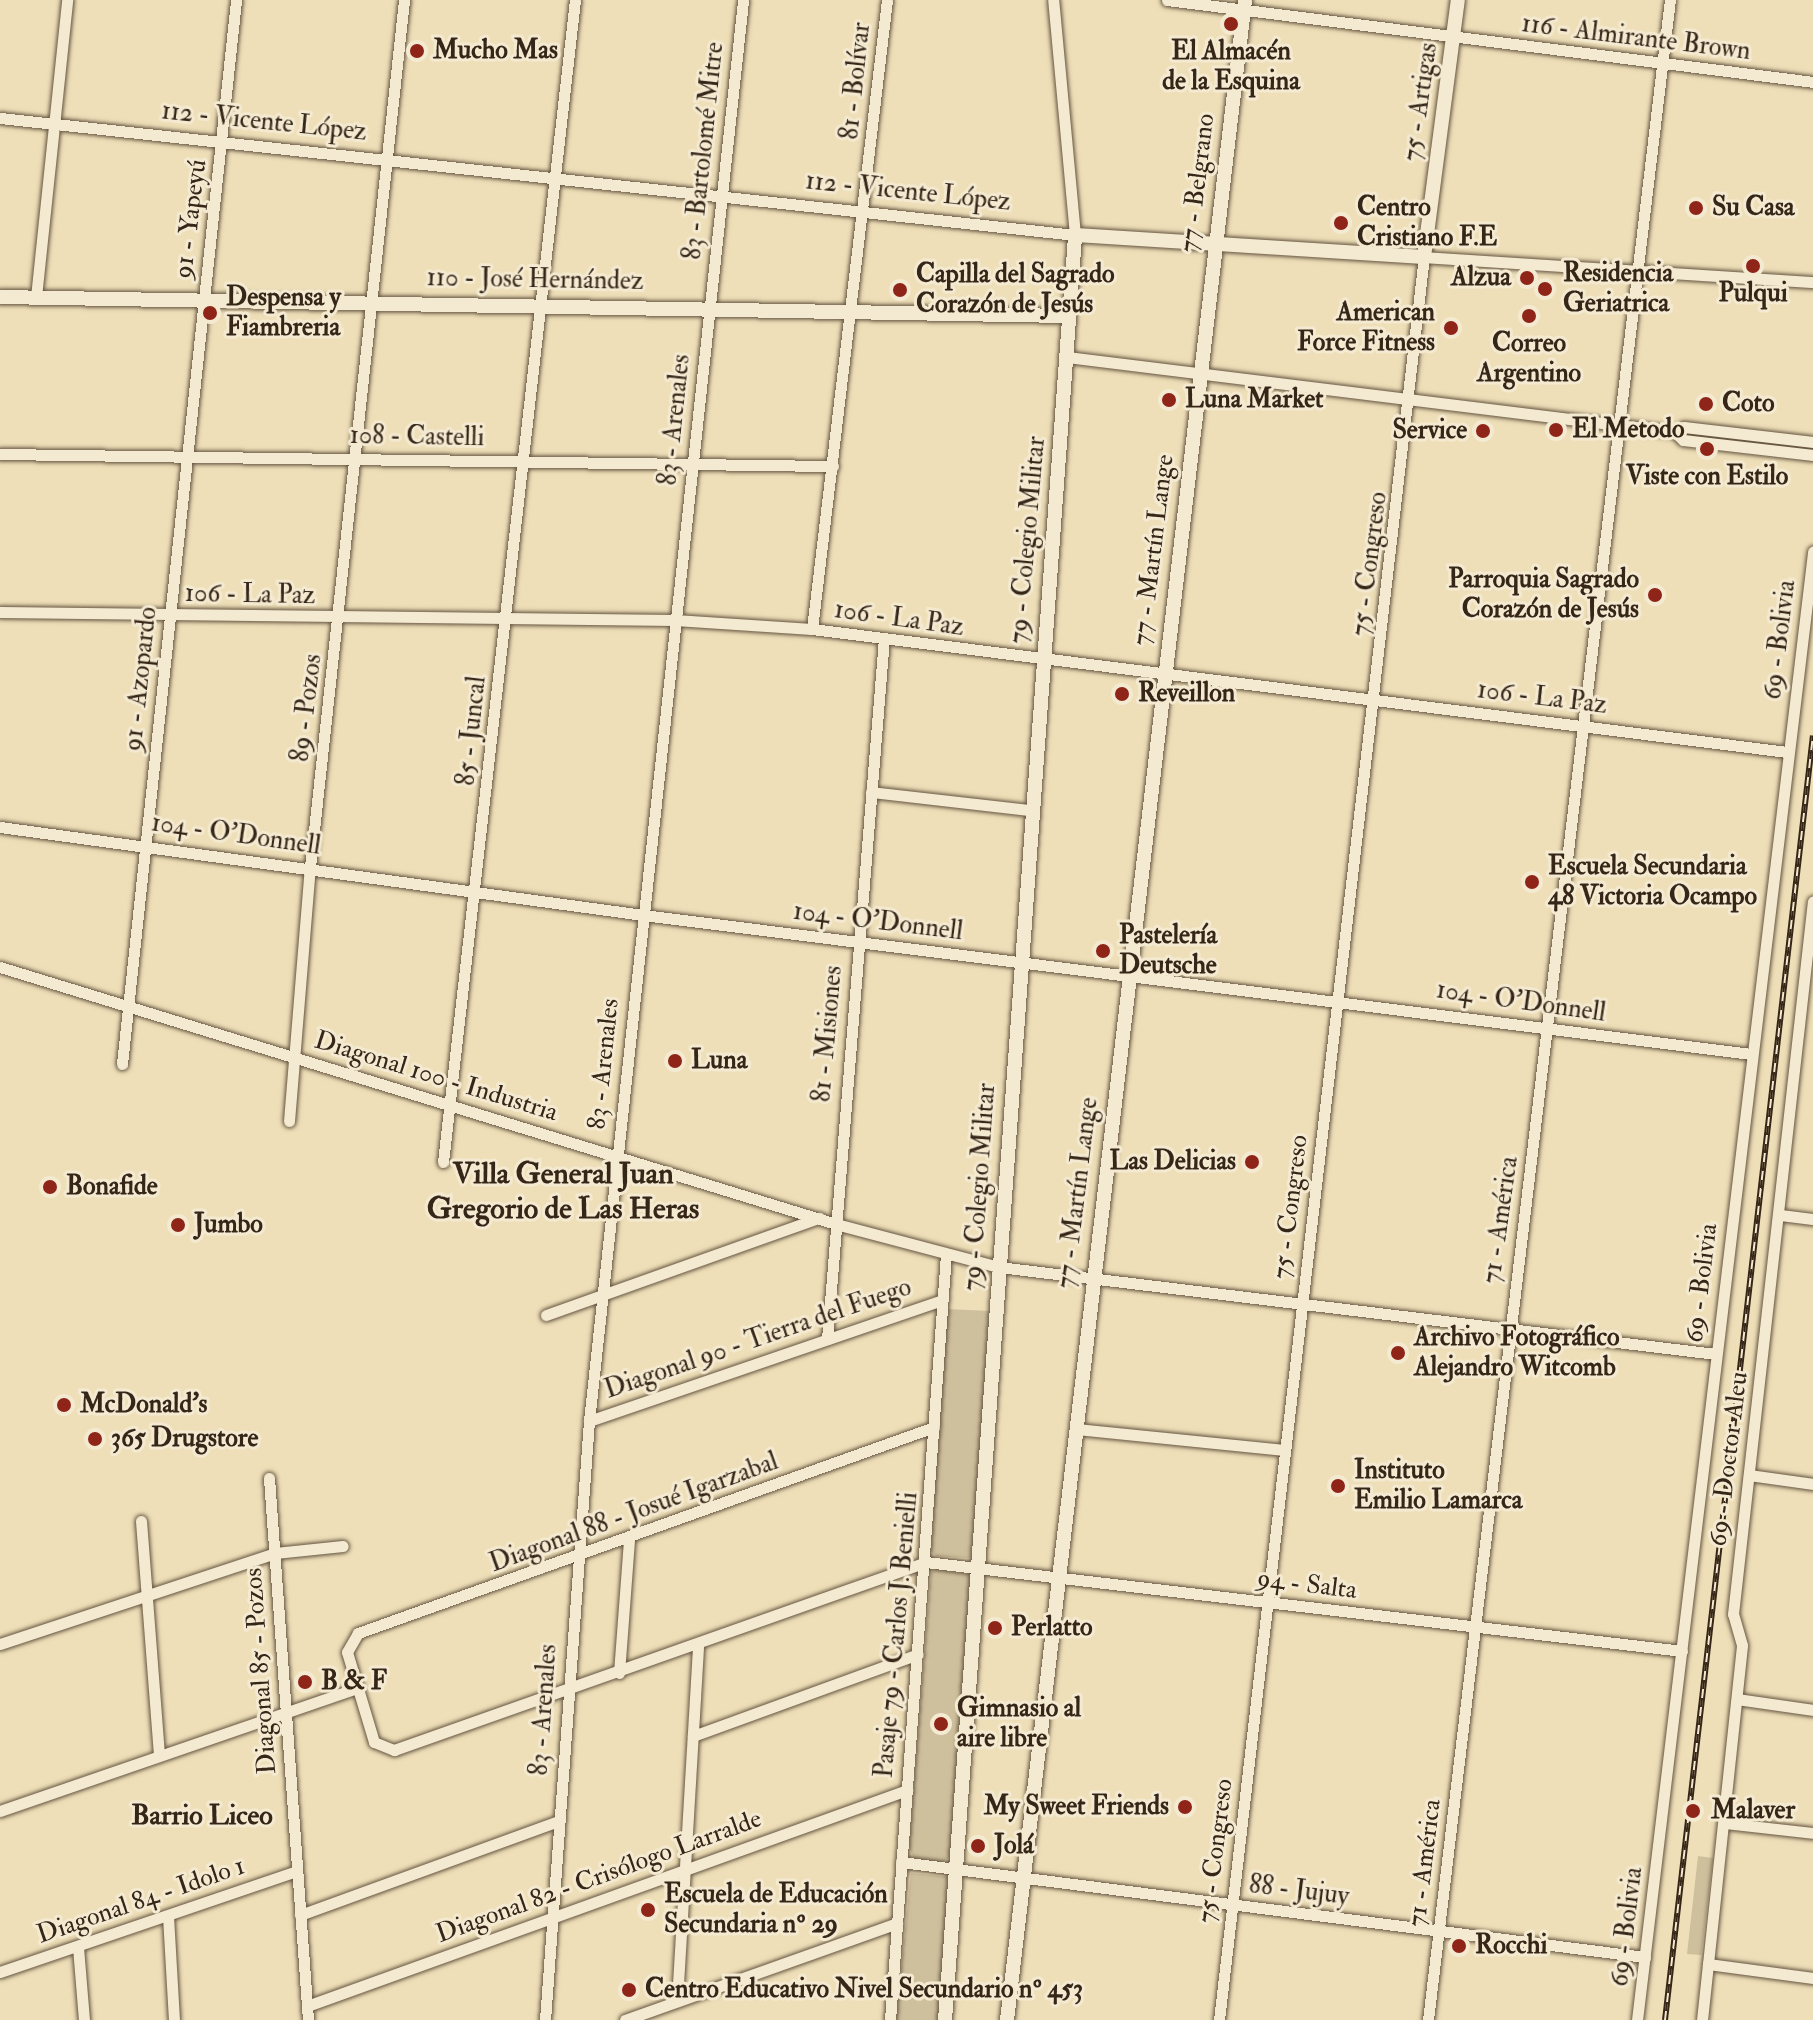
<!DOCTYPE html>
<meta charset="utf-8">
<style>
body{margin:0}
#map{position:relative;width:1813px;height:2020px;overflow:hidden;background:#eedfb8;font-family:"IM FELL Double Pica",serif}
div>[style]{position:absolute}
.green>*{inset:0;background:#cfc09d}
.minor-tunnel>*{height:11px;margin-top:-5.5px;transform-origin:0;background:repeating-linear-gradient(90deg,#c9ba98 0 11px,transparent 0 16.5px)}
.roads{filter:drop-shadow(0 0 2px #645440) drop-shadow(0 0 2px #645440)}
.minor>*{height:11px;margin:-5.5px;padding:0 5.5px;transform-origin:5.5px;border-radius:5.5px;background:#f4ead1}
.tertiary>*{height:14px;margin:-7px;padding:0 7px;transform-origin:7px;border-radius:7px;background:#f4ead1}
.rail>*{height:6px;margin-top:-3px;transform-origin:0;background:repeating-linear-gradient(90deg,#f4ead1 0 9px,#362618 0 18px);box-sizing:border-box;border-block:2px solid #362618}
.dots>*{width:22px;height:22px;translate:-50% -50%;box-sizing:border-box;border:4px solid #f4ead1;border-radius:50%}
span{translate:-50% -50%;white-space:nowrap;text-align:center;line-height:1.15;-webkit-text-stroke:6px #f4ead1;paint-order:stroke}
.street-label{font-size:26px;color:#362618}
.poi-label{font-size:26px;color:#362618;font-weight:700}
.left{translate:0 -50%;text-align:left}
.right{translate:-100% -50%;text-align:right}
.neighbourhood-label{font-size:28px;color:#362618;font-weight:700}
.quarter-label{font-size:30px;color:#362618;font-weight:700}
</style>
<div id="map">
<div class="green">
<div style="clip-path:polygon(945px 1309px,992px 1311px,973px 1556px,969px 1558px,936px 1556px,931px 1551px)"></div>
<div style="clip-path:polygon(936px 1569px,973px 1575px,952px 1855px,943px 1862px,914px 1859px,909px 1847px,931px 1573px)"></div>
<div style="clip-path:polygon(1698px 1856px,1713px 1858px,1701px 1955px,1687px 1954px)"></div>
<div style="clip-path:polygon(911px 1873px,949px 1877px,940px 2020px,896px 2020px)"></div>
</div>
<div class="minor-tunnel">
<div style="left:1675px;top:432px;width:131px;rotate:7.5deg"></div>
</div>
<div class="roads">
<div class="minor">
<div style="left:1167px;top:0;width:651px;rotate:7.23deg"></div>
<div style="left:0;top:118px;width:1081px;rotate:6.21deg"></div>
<div style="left:1075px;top:235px;width:236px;rotate:-95.3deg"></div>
<div style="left:36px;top:297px;width:299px;rotate:-84deg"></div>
<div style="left:1067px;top:357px;width:613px;rotate:7.03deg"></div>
<div style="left:1675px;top:432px;width:10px;rotate:-29deg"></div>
<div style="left:1684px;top:427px;width:130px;rotate:6.6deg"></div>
<div style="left:1675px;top:432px;width:11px;rotate:45deg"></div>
<div style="left:1683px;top:440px;width:131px;rotate:6.6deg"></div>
<div style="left:0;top:454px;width:833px;rotate:0.83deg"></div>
<div style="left:0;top:612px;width:675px;rotate:0.68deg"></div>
<div style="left:675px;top:620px;width:137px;rotate:3.8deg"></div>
<div style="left:812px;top:629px;width:983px;rotate:7.19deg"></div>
<div style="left:812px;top:629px;width:633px;rotate:-83.2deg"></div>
<div style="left:871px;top:792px;width:160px;rotate:6.5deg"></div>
<div style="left:0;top:827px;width:649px;rotate:7.79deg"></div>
<div style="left:643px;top:915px;width:1117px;rotate:7.15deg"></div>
<div style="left:0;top:967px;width:875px;rotate:17.09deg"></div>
<div style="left:836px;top:1224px;width:169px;rotate:14.8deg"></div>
<div style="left:999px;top:1267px;width:722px;rotate:6.92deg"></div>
<div style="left:122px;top:1064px;width:1070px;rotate:-83.88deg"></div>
<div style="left:289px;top:1121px;width:255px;rotate:-85.3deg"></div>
<div style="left:310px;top:867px;width:872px;rotate:-83.81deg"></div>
<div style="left:443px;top:1162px;width:1169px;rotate:-83.52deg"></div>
<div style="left:1780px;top:1215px;width:33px;rotate:7deg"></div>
<div style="left:546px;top:1315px;width:290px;rotate:-19.6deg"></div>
<div style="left:827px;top:1339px;width:703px;rotate:-85.35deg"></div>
<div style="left:589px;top:1421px;width:373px;rotate:-18.9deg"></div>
<div style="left:934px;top:1427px;width:612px;rotate:160.32deg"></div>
<div style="left:358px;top:1633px;width:22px;rotate:120deg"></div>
<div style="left:347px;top:1652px;width:94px;rotate:73.3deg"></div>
<div style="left:374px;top:1742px;width:22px;rotate:22deg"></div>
<div style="left:394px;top:1750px;width:564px;rotate:-19.46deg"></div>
<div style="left:926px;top:1562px;width:761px;rotate:6.71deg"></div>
<div style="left:1077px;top:1429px;width:208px;rotate:5.8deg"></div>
<div style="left:1749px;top:1475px;width:65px;rotate:8deg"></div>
<div style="left:269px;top:1478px;width:543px;rotate:85.88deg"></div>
<div style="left:141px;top:1521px;width:234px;rotate:85.6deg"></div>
<div style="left:0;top:1644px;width:290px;rotate:-18.3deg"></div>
<div style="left:275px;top:1553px;width:68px;rotate:-5.9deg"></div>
<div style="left:619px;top:1673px;width:133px;rotate:-85.7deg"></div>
<div style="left:1737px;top:1699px;width:77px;rotate:8.2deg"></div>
<div style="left:693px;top:1736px;width:239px;rotate:-20deg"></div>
<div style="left:0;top:1811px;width:378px;rotate:-19deg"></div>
<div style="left:1724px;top:1823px;width:90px;rotate:6.4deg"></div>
<div style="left:901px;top:1862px;width:750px;rotate:7.28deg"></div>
<div style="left:300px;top:1915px;width:275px;rotate:-20deg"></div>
<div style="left:168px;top:1916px;width:104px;rotate:86.7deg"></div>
<div style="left:78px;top:1947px;width:73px;rotate:85.3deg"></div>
<div style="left:1708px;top:1964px;width:106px;rotate:7.6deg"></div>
<div style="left:0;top:1972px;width:313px;rotate:-18.8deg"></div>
<div style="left:677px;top:2001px;width:356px;rotate:-86.6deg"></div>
<div style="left:307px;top:2006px;width:638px;rotate:-19.8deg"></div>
<div style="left:545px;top:2020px;width:601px;rotate:-85.8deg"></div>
<div style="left:589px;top:1421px;width:1429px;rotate:-83.81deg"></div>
<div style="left:625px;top:2020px;width:289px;rotate:-19.6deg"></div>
<div style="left:890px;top:2020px;width:768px;rotate:-85.82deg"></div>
<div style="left:1219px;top:2020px;width:1775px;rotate:-83.37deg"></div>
<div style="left:1424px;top:257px;width:390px;rotate:3.7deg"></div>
<div style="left:1428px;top:2020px;width:2034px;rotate:-83.17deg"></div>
<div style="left:1637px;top:2020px;width:1479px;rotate:-83.16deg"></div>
<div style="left:1702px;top:2020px;width:377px;rotate:-83.9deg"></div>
<div style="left:1742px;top:1645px;width:32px;rotate:-106deg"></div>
<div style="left:1733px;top:1614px;width:717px;rotate:-83.6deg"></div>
</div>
<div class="tertiary">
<div style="left:0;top:297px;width:1069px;rotate:1.02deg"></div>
<div style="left:945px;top:2020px;width:1790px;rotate:-85.83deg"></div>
<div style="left:1075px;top:235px;width:350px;rotate:3.6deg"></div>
<div style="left:1424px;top:257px;width:259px;rotate:-82.5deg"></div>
<div style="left:1007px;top:2020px;width:2034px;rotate:-83.28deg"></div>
</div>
</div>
<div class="rail">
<div style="left:1665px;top:2020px;width:1293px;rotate:-83.43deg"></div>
</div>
<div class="dots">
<div style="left:1231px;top:24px;background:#8f2418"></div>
<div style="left:417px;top:51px;background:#8f2418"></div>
<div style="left:1696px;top:208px;background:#8f2418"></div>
<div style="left:1341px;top:223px;background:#8f2418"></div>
<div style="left:1753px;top:266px;background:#8f2418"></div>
<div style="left:1527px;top:278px;background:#8f2418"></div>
<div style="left:1545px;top:289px;background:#8f2418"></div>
<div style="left:900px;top:290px;background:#8f2418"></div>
<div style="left:210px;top:313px;background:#8f2418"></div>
<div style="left:1529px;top:316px;background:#8f2418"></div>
<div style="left:1451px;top:328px;background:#8f2418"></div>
<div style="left:1169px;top:400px;background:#8f2418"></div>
<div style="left:1706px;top:404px;background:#8f2418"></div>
<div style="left:1556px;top:430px;background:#8f2418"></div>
<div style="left:1483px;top:431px;background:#8f2418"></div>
<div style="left:1707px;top:449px;background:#8f2418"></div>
<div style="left:1655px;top:595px;background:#8f2418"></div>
<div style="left:1122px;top:694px;background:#8f2418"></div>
<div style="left:1532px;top:882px;background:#8f2418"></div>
<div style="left:1103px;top:951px;background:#8f2418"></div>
<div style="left:675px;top:1061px;background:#8f2418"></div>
<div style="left:1252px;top:1162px;background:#8f2418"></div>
<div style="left:50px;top:1187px;background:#8f2418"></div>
<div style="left:178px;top:1225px;background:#8f2418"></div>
<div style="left:1398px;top:1353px;background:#8f2418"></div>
<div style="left:64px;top:1405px;background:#8f2418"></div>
<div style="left:95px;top:1439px;background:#8f2418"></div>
<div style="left:1338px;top:1486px;background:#8f2418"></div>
<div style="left:995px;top:1628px;background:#8f2418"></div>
<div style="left:305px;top:1682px;background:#8f2418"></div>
<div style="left:941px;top:1724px;background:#8f2418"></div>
<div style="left:1185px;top:1807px;background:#8f2418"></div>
<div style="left:1693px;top:1811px;background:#8f2418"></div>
<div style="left:978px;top:1846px;background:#8f2418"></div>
<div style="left:648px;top:1910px;background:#8f2418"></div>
<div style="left:1459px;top:1946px;background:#8f2418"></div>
<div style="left:629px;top:1990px;background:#8f2418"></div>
</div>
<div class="street-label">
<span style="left:1636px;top:38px;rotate:7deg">116 - Almirante Brown</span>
<span style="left:856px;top:81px;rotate:-84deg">81 - Bolívar</span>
<span style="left:1421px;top:102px;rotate:-82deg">75 - Artigas</span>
<span style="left:264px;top:122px;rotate:6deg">112 - Vicente López</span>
<span style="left:704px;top:151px;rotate:-84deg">83 - Bartolomé Mitre</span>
<span style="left:1198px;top:183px;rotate:-83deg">77 - Belgrano</span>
<span style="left:908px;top:192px;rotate:6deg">112 - Vicente López</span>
<span style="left:191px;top:219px;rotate:-83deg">91 - Yapeyú</span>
<span style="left:535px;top:280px;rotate:1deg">110 - José Hernández</span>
<span style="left:675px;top:420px;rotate:-84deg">83 - Arenales</span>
<span style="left:417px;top:437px;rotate:1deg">108 - Castelli</span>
<span style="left:1028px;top:540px;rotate:-85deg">79 - Colegio Militar</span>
<span style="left:1154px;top:550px;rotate:-83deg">77 - Martín Lange</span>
<span style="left:1370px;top:564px;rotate:-83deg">75 - Congreso</span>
<span style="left:250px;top:595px;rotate:1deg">106 - La Paz</span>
<span style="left:899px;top:619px;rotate:8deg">106 - La Paz</span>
<span style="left:1780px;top:640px;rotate:-83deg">69 - Bolivia</span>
<span style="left:141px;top:679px;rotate:-84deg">91 - Azopardo</span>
<span style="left:1542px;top:698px;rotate:7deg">106 - La Paz</span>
<span style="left:307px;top:708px;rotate:-83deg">89 - Pozos</span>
<span style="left:472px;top:731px;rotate:-84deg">85 - Juncal</span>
<span style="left:236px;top:835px;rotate:8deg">104 - O'Donnell</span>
<span style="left:878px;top:922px;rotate:7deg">104 - O'Donnell</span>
<span style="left:1521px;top:1002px;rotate:8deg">104 - O'Donnell</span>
<span style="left:828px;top:1034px;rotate:-85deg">81 - Misiones</span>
<span style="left:604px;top:1064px;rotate:-84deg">83 - Arenales</span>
<span style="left:436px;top:1077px;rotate:17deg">Diagonal 100 - Industria</span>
<span style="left:980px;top:1187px;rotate:-86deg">79 - Colegio Militar</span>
<span style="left:1078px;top:1193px;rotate:-83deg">77 - Martín Lange</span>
<span style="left:1291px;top:1207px;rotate:-83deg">75 - Congreso</span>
<span style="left:1501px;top:1220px;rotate:-82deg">71 - América</span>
<span style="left:1702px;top:1283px;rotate:-83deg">69 - Bolivia</span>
<span style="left:758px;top:1339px;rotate:-19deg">Diagonal 90 - Tierra del Fuego</span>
<span style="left:1729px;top:1459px;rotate:-83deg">69 - Doctor Aleu</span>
<span style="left:634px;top:1513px;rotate:-20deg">Diagonal 88 - Josué Igarzabal</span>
<span style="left:1307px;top:1585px;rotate:7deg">94 - Salta</span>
<span style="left:897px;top:1635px;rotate:-85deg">Pasaje 79 - Carlos J. Benielli</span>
<span style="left:261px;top:1671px;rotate:-94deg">Diagonal 85 - Pozos</span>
<span style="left:544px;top:1710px;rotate:-86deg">83 - Arenales</span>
<span style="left:1216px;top:1851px;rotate:-83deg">75 - Congreso</span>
<span style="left:1425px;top:1863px;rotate:-83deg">71 - América</span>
<span style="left:599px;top:1877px;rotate:-20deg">Diagonal 82 - Crisólogo Larralde</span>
<span style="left:1299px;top:1891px;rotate:7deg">88 - Jujuy</span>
<span style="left:141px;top:1901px;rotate:-19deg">Diagonal 84 - Idolo 1</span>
<span style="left:1627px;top:1927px;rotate:-83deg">69 - Bolivia</span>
</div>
<div class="poi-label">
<span class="left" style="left:433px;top:51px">Mucho Mas</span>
<span style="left:1231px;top:67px">El Almacén<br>de la Esquina</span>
<span class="left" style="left:1357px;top:223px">Centro<br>Cristiano F.E</span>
<span class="left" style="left:1712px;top:208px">Su Casa</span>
<span class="left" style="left:1563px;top:289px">Residencia<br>Geriatrica</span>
<span class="left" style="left:916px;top:290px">Capilla del Sagrado<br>Corazón de Jesús</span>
<span class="right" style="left:1511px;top:278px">Alzua</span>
<span style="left:1753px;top:294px">Pulqui</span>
<span class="left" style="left:226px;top:313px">Despensa y<br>Fiambreria</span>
<span class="right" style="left:1435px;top:328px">American<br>Force Fitness</span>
<span style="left:1529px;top:359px">Correo<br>Argentino</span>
<span class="left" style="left:1185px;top:400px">Luna Market</span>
<span class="left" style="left:1722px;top:404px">Coto</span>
<span class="left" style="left:1572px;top:430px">El Metodo</span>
<span class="right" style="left:1467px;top:431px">Service</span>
<span style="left:1707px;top:477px">Viste con Estilo</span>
<span class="right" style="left:1639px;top:595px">Parroquia Sagrado<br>Corazón de Jesús</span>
<span class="left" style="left:1138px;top:694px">Reveillon</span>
<span class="left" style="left:1548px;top:882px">Escuela Secundaria<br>48 Victoria Ocampo</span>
<span class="left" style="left:1119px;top:951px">Pastelería<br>Deutsche</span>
<span class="left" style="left:691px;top:1061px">Luna</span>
<span class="right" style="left:1236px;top:1162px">Las Delicias</span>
<span class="left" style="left:66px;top:1187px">Bonafide</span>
<span class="left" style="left:194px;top:1225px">Jumbo</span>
<span class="left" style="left:1414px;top:1353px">Archivo Fotográfico<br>Alejandro Witcomb</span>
<span class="left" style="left:80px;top:1405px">McDonald's</span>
<span class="left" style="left:111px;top:1439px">365 Drugstore</span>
<span class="left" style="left:1354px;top:1486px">Instituto<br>Emilio Lamarca</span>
<span class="left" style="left:1011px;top:1628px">Perlatto</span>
<span class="left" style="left:321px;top:1682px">B &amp; F</span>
<span class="left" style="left:957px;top:1724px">Gimnasio al<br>aire libre</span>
<span class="right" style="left:1169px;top:1807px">My Sweet Friends</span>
<span class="left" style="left:1711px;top:1811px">Malaver</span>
<span class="left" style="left:994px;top:1846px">Jolá</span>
<span class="left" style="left:664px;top:1910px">Escuela de Educación<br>Secundaria nº 29</span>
<span class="left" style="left:1475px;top:1946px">Rocchi</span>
<span class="left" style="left:645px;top:1990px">Centro Educativo Nivel Secundario nº 453</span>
</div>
<div class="neighbourhood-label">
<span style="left:202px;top:1816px">Barrio Liceo</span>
</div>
<div class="quarter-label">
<span style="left:563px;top:1191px">Villa General Juan<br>Gregorio de Las Heras</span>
</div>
</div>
